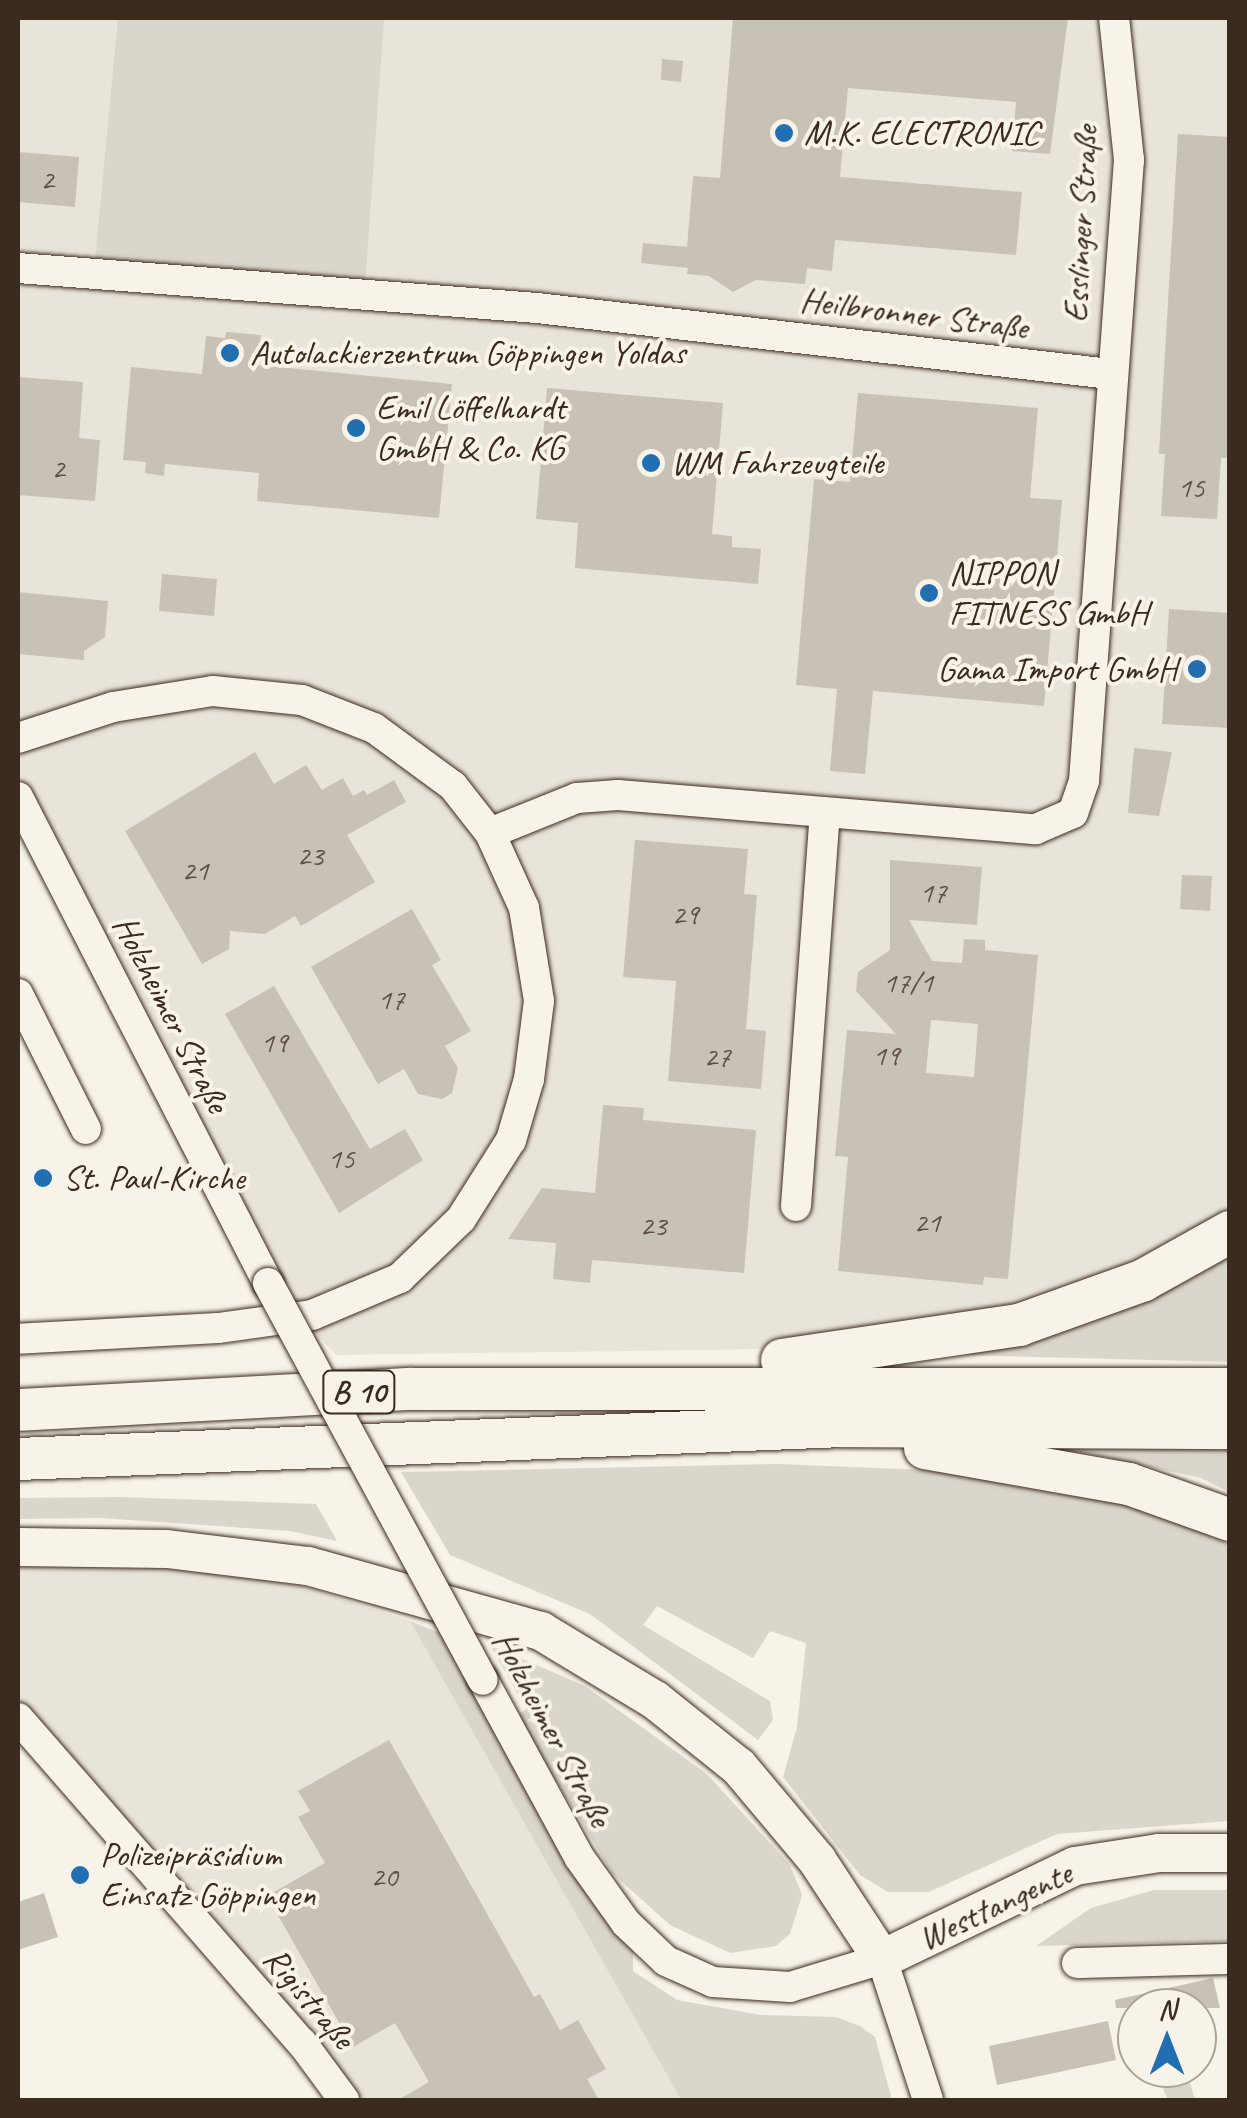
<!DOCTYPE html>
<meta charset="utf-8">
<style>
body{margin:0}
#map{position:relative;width:1247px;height:2118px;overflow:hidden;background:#f7f3e8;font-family:Caveat,sans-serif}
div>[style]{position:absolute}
.built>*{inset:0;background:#e9e4d9}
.green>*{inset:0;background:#dbd6cb}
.building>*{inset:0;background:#c8c1b6}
.roads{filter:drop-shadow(0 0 2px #3b2a1e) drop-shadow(0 0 2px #3b2a1e)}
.minor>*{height:30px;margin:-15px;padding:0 15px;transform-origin:15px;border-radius:15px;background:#f7f3e8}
.major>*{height:38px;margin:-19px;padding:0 19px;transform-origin:19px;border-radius:19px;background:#f7f3e8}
.highway>*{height:42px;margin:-21px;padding:0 21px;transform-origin:21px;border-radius:21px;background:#f7f3e8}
.bridges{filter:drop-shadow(0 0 2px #3b2a1e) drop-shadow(0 0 2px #3b2a1e)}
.minor-bridge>*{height:30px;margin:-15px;padding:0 15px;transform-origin:15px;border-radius:15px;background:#f7f3e8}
.dots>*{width:28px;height:28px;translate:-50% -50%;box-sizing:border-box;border:5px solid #f7f3e8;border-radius:50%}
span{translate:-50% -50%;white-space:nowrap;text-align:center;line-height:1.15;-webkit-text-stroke:8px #f7f3e8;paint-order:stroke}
.number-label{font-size:30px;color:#5e5044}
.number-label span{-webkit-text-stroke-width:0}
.shield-label span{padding:2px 8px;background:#f7f3e8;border:2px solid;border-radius:8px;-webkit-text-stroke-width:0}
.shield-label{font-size:32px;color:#3b2a1e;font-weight:700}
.poi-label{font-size:35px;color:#3b2a1e}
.left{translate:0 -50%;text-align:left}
.right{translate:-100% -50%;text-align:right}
.street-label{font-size:35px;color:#3b2a1e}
.frame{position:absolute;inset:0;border:20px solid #3b2a1e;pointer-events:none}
.north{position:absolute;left:1117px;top:1988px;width:100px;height:100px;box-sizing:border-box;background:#f7f3e8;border:2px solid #aca397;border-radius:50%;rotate:0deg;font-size:28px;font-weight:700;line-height:40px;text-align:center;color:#3b2a1e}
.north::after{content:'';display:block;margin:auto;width:35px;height:45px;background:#1f6fb2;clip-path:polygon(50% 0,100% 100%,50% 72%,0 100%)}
</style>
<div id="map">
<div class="built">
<div style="clip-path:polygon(18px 18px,1229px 18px,1229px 1221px,1146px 1270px,844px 1348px,336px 1355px,268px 1283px,18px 823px)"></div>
<div style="clip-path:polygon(118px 1565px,274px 1577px,410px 1621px,681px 2100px,326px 2100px,269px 2020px,18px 1730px,18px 1566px)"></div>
</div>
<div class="green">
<div style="clip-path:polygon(118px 18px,384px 18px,365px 285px,95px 260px)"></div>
<div style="clip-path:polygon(1229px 1248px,1229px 1362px,960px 1355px,961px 1347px)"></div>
<div style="clip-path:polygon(1063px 1440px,1229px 1449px,1229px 1492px,1201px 1478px,1062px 1448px)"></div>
<div style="clip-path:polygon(777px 1464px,927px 1470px,1156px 1509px,1229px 1545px,1229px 1821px,1057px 1834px,929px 1892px,888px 1892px,860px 1875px,783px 1777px,797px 1727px,806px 1643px,770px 1631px,753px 1658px,657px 1606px,643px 1625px,770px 1701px,773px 1720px,758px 1740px,590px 1614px,450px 1555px,401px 1472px)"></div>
<div style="clip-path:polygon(120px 1497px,316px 1504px,337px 1541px,290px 1531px,100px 1518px,18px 1519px,18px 1498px)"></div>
<div style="clip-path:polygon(410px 1621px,457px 1640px,587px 1891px,633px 1952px,633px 1971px,677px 2000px,761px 2015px,836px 2017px,860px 2026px,875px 2037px,892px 2100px,681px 2100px)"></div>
<div style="clip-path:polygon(490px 1645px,585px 1686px,707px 1774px,790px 1865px,802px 1895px,790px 1934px,776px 1946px,730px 1953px,670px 1925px,612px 1873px,517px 1716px,526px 1709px)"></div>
<div style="clip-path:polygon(1154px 1890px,1229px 1890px,1229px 1941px,1036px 1946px,1091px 1908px)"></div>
<div style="clip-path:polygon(1154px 2068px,1186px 2068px,1195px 2100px,1168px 2100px)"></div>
</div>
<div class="building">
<div style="clip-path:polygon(733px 18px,1068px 18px,1050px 154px,1012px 151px,1016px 102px,848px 88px,840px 177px,1022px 192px,1016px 255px,835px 240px,832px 271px,807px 268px,805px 284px,756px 280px,733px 292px,709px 276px,687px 274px,688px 268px,641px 263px,643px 243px,687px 247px,693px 176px,720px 178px)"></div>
<div style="clip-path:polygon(662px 59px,683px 61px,681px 82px,661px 80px)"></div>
<div style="clip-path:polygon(1178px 134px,1230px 137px,1230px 458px,1221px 458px,1217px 519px,1161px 516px,1165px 454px,1159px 454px)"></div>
<div style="clip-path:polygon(18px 152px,79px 157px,75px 207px,18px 202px)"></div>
<div style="clip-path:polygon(226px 332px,261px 335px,258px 365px,452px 384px,439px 518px,257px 501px,259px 473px,165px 464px,164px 476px,145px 473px,146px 462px,123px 460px,131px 367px,202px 374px,206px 336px,225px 338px)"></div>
<div style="clip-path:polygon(18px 377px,83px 382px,79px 438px,100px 440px,95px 501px,18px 495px)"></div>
<div style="clip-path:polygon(547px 388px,723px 403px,712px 534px,732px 536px,732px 547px,761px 549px,758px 584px,575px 568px,578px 523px,536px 519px)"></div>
<div style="clip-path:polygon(858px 393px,1038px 408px,1030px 498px,1062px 500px,1044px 706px,873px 691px,865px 774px,830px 771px,837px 689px,796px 685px,814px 479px,850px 482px)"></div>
<div style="clip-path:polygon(162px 574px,217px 579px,214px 616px,159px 611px)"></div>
<div style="clip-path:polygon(18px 592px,108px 601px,105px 637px,84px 651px,84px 660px,18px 654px)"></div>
<div style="clip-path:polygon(1169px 609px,1230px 613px,1230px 728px,1162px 724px)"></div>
<div style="clip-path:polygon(1134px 748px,1172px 752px,1159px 816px,1128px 813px)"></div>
<div style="clip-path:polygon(255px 752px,274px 784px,306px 765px,322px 790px,343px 778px,353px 796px,364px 790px,367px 795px,394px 780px,406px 802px,347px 835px,375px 882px,301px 926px,295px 916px,265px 934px,230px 931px,229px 949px,202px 964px,125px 831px)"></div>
<div style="clip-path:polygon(635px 840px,748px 849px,744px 894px,757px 895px,746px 1029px,766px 1031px,761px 1089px,668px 1081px,676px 981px,623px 977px)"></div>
<div style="clip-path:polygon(evenodd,890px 860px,982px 867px,977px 925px,909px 920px,932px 961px,962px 963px,964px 939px,985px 940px,985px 950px,1038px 955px,1008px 1279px,984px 1277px,983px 1285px,838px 1271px,848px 1157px,835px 1156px,847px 1030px,896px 1034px,856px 991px,858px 972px,890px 950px,890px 860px,931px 1020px,978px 1024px,974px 1077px,926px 1073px,931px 1020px)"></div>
<div style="clip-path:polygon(1182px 875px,1212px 876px,1210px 911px,1180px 909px)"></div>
<div style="clip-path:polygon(412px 909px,441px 960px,432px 965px,471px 1031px,445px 1046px,458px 1068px,452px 1093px,442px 1099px,418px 1094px,404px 1069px,378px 1084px,311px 967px)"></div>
<div style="clip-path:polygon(274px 986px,370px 1149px,405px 1129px,423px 1160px,339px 1213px,225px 1014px)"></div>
<div style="clip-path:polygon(603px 1105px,644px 1108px,643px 1120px,756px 1130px,744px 1273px,592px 1260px,590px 1283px,553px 1279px,556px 1243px,508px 1239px,542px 1188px,595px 1193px)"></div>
<div style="clip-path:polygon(389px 1740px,534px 1997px,540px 1994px,560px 2030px,578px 2020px,606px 2069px,587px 2079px,599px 2100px,398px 2100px,429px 2082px,395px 2023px,353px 2047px,267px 1896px,325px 1863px,298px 1817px,310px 1811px,298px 1791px)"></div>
<div style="clip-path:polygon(44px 1893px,58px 1937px,18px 1950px,18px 1902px)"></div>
<div style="clip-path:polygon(1213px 1978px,1220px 2008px,1116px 2008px,1115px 2000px)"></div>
<div style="clip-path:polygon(1108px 2021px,1116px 2060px,997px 2085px,989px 2046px)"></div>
</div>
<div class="roads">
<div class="minor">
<div style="left:18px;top:268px;width:521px;rotate:4.41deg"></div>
<div style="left:537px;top:308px;width:577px;rotate:6.57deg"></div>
<div style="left:18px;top:738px;width:100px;rotate:-18.1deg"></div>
<div style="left:113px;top:707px;width:101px;rotate:-9.1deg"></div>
<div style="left:213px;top:691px;width:89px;rotate:5.8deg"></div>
<div style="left:302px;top:700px;width:77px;rotate:21.3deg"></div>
<div style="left:374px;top:728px;width:98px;rotate:36.3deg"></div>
<div style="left:453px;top:786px;width:60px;rotate:51.8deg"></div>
<div style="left:490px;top:833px;width:82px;rotate:65.6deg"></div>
<div style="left:524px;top:908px;width:94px;rotate:80.8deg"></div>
<div style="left:539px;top:1001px;width:79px;rotate:97.3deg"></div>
<div style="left:529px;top:1079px;width:64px;rotate:106.4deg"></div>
<div style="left:511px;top:1140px;width:93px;rotate:122.3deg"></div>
<div style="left:461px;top:1219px;width:85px;rotate:136deg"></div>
<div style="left:400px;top:1278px;width:95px;rotate:157.2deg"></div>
<div style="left:312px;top:1315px;width:95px;rotate:172.1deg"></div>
<div style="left:218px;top:1328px;width:200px;rotate:176.9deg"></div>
<div style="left:18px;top:797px;width:547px;rotate:62.78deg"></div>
<div style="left:490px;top:833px;width:94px;rotate:-21.9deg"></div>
<div style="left:577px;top:798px;width:41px;rotate:-4.2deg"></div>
<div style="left:618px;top:795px;width:419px;rotate:4.7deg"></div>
<div style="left:1036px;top:829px;width:40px;rotate:-23.4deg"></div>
<div style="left:1073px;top:813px;width:34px;rotate:-71deg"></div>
<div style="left:1084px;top:781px;width:623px;rotate:-85.86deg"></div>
<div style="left:1129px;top:160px;width:143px;rotate:-96deg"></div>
<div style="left:18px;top:994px;width:151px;rotate:63.3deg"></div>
<div style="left:796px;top:1206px;width:394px;rotate:-85.8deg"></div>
<div style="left:483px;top:1680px;width:201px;rotate:61.5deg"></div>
<div style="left:579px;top:1857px;width:81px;rotate:54.5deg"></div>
<div style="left:626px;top:1923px;width:55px;rotate:43.5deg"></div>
<div style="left:666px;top:1961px;width:51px;rotate:24.1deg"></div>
<div style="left:713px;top:1982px;width:77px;rotate:3.7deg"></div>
<div style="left:790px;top:1987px;width:96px;rotate:-16.9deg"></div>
<div style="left:882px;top:1959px;width:148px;rotate:71.9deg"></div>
<div style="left:18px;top:1718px;width:432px;rotate:48.9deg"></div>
<div style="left:302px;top:2043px;width:71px;rotate:53.6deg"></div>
<div style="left:1077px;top:1963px;width:153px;rotate:-1.5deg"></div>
</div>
<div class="major">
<div style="left:18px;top:1547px;width:149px;rotate:0.8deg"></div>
<div style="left:167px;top:1549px;width:142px;rotate:6.9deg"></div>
<div style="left:308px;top:1566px;width:242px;rotate:15.6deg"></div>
<div style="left:541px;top:1631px;width:133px;rotate:31.2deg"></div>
<div style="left:655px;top:1700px;width:107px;rotate:38.6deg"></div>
<div style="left:739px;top:1767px;width:121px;rotate:50deg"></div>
<div style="left:817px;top:1860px;width:118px;rotate:56.7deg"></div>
<div style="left:882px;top:1959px;width:214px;rotate:-25.7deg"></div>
<div style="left:1075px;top:1866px;width:85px;rotate:-8.8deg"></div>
<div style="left:1159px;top:1853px;width:71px"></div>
</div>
<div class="highway">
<div style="left:782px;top:1360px;width:240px;rotate:-8.4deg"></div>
<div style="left:1019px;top:1325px;width:131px;rotate:-19.7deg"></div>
<div style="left:1142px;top:1281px;width:101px;rotate:-29.1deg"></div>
<div style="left:18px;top:1410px;width:392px;rotate:-3.1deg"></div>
<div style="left:409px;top:1389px;width:821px"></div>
<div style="left:925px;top:1448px;width:207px;rotate:10deg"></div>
<div style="left:1129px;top:1484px;width:107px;rotate:19.6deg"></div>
<div style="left:18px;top:1459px;width:826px;rotate:-2.29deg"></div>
<div style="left:843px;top:1426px;width:387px;rotate:0.3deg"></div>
</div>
</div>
<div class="bridges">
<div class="minor-bridge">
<div style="left:268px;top:1283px;width:451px;rotate:61.6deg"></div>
</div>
</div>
<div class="dots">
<div style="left:784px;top:133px;background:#1f6fb2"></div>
<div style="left:230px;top:353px;background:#1f6fb2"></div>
<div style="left:356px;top:428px;background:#1f6fb2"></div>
<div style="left:651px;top:463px;background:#1f6fb2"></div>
<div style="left:929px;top:593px;background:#1f6fb2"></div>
<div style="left:1197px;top:669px;background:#1f6fb2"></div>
<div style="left:43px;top:1178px;background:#1f6fb2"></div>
<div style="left:80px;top:1875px;background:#1f6fb2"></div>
</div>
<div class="number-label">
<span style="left:47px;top:179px">2</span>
<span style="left:58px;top:468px">2</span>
<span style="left:1191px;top:487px">15</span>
<span style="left:310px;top:855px">23</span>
<span style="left:195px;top:870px">21</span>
<span style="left:933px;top:892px">17</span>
<span style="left:685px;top:914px">29</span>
<span style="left:908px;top:982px">17/1</span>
<span style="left:391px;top:999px">17</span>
<span style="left:274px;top:1042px">19</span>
<span style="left:886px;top:1055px">19</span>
<span style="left:717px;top:1056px">27</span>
<span style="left:341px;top:1158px">15</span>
<span style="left:927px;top:1222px">21</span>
<span style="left:653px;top:1225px">23</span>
<span style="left:384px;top:1876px">20</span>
</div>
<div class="shield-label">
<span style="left:359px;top:1392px">B 10</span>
</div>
<div class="poi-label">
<span class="left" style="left:804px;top:133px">M.K. ELECTRONIC</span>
<span class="left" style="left:250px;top:353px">Autolackierzentrum Göppingen Yoldas</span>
<span class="left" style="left:376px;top:428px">Emil Löffelhardt<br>GmbH &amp; Co. KG</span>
<span class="left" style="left:671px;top:463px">WM Fahrzeugteile</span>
<span class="left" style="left:949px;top:593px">NIPPON<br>FITNESS GmbH</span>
<span class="right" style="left:1177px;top:669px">Gama Import GmbH</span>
<span class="left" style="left:63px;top:1178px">St. Paul-Kirche</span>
<span class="left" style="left:100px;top:1875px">Polizeipräsidium<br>Einsatz Göppingen</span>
</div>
<div class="street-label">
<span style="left:1081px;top:224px;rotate:-87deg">Esslinger Straße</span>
<span style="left:914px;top:314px;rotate:7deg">Heilbronner Straße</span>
<span style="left:171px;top:1014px;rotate:63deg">Holzheimer Straße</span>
<span style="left:552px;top:1729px;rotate:62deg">Holzheimer Straße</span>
<span style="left:995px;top:1906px;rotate:-25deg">Westtangente</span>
<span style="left:309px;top:1998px;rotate:50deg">Rigistraße</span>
</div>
<div class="frame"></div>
<div class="north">N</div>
</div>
